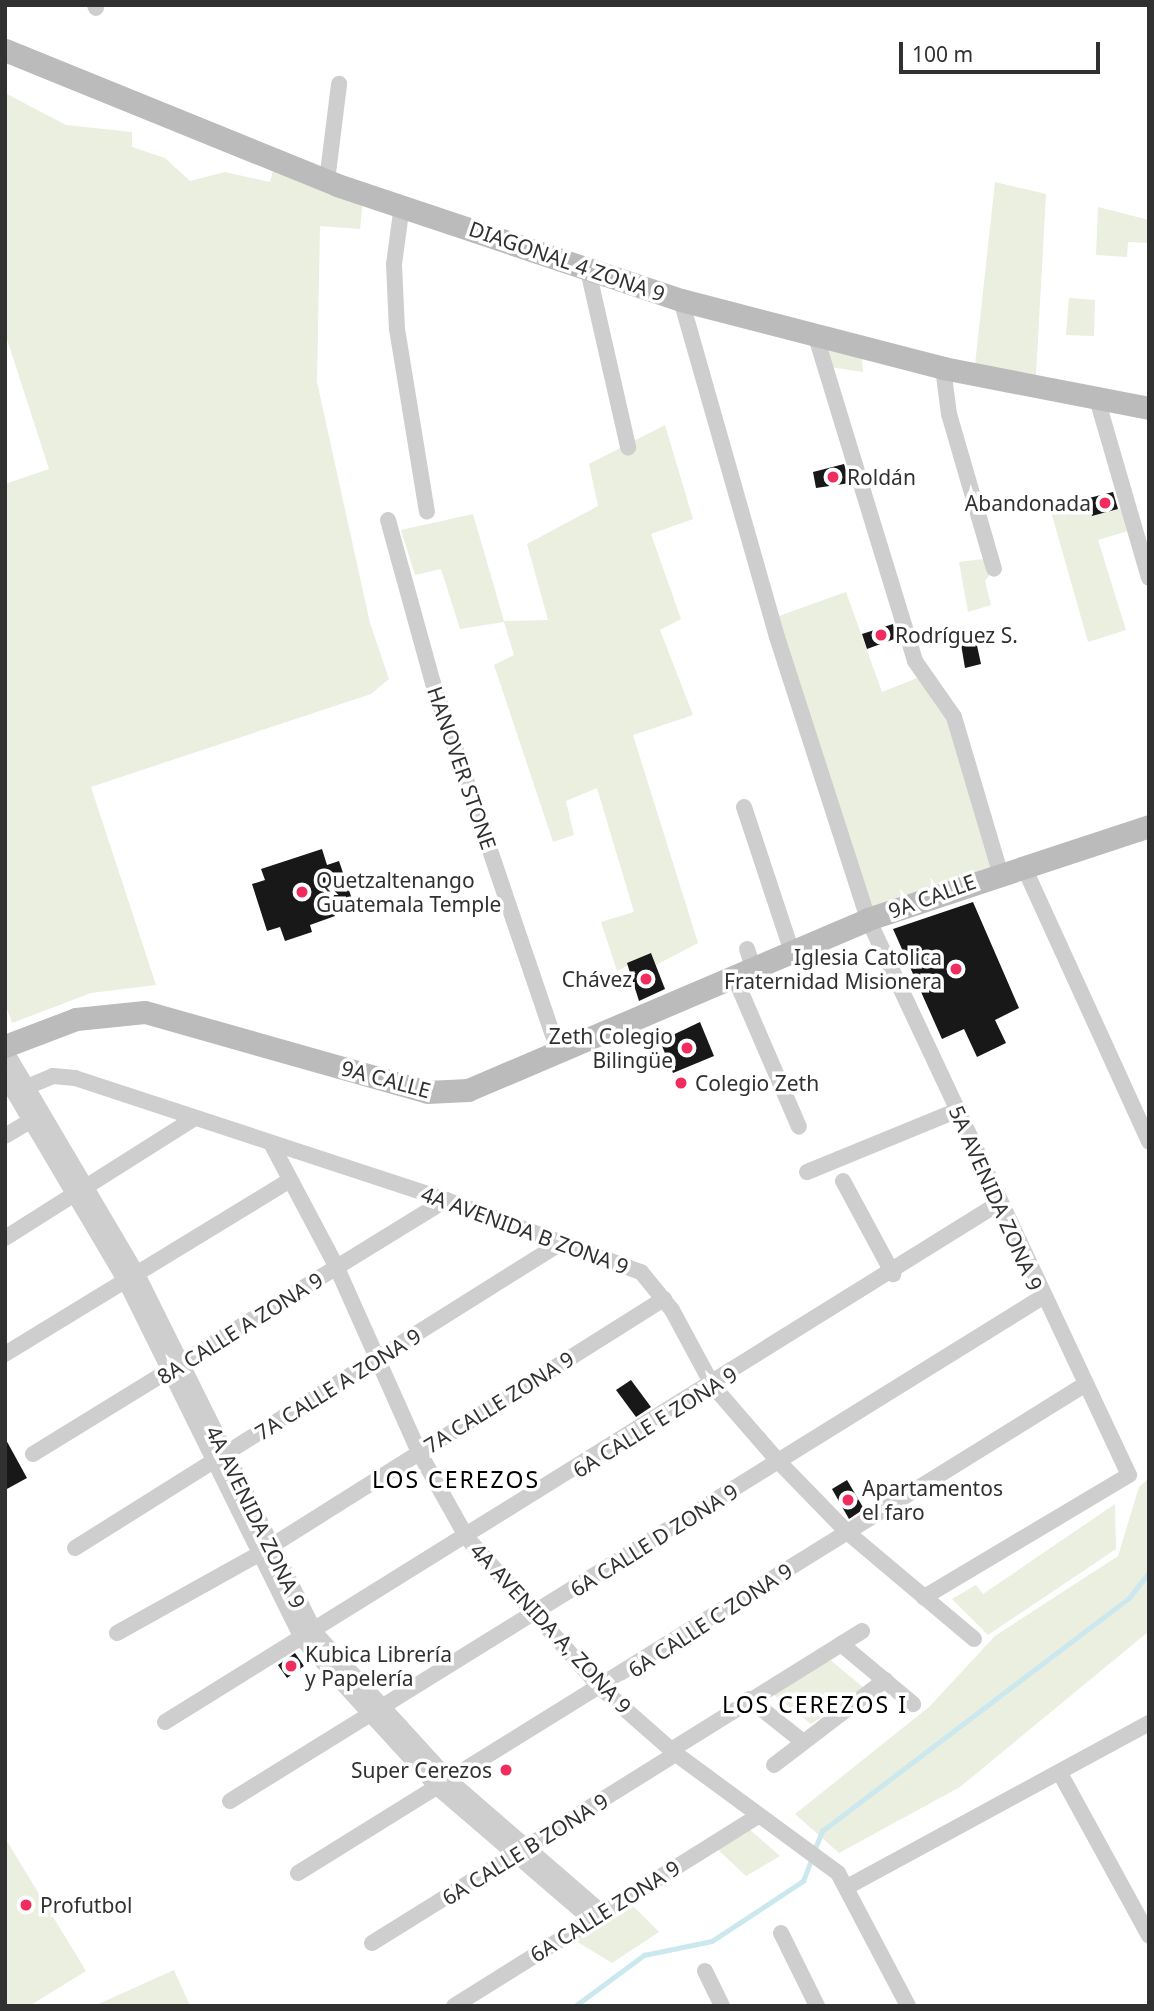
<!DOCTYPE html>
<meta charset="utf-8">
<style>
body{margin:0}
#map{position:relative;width:1154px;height:2011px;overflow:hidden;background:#fff;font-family:"Noto Sans",sans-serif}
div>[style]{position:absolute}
.green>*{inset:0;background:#eaefdf}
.stream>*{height:4.5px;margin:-2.25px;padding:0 2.25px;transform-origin:2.25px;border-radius:2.25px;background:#cbe8ef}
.building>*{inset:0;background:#181818}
.street>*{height:16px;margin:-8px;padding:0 8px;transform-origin:8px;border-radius:8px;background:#cecece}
.secondary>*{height:23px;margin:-11.5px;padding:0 11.5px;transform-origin:11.5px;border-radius:11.5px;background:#bbb}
.dots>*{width:19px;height:19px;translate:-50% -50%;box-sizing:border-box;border:4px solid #fff;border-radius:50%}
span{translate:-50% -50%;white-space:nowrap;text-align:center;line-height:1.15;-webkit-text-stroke:7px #fff;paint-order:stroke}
.street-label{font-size:21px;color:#313131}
.poi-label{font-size:21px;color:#313131}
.left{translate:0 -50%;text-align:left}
.right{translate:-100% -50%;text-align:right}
.neighbourhood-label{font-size:23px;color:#000;letter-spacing:2px}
.frame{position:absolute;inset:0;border:7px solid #313131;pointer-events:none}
.scale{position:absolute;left:899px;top:42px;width:201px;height:32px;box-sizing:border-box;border:4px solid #313131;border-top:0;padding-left:9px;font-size:21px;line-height:24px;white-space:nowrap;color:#313131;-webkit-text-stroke:5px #fff;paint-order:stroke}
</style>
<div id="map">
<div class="green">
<div style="clip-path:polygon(5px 93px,66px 125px,132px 132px,132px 147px,165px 158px,190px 181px,225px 172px,270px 182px,274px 167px,363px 200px,360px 229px,320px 226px,317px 382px,370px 623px,389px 679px,371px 694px,91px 787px,156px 985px,91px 993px,12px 1023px,5px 1003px,5px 484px,49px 469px,5px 333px)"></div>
<div style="clip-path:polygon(995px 182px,1046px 194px,1036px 375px,975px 365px)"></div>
<div style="clip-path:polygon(1098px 207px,1149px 220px,1149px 243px,1128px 242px,1127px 257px,1096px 255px)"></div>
<div style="clip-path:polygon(1069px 298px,1095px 300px,1094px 336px,1066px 335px)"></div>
<div style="clip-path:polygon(820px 341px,861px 350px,863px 372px,829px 367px)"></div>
<div style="clip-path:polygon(665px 425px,693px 519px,651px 534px,681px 619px,660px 630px,693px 715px,633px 735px,698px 943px,656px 965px,651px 953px,617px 971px,601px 922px,634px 912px,597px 788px,566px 801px,574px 835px,553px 842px,494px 665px,514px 655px,504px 622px,460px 629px,441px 569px,415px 575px,401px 530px,473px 514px,504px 621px,548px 620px,527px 544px,598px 506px,589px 464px)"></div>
<div style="clip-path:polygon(1089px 498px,1093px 516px,1128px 507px,1135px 529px,1098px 540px,1126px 630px,1088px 642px,1050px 508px)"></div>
<div style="clip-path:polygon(991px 558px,994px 569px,985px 581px,991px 605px,968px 612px,959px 562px)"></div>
<div style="clip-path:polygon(846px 592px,882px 692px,917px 678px,949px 715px,994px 868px,871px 914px,776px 617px)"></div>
<div style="clip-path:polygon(1149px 1478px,1148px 1632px,960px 1787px,839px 1853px,795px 1814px,929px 1707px,995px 1636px,1118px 1556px,1139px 1487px)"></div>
<div style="clip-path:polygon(1115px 1504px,1116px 1549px,988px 1635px,952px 1599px,976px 1585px,983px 1594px)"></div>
<div style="clip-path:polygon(828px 1658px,864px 1688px,811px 1724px,773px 1694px)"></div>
<div style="clip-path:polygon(748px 1828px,780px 1856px,746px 1876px,716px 1848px)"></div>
<div style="clip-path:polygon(5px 1838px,86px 1971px,29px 2006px,5px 2006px)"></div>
<div style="clip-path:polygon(633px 1906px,659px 1932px,612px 1963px,571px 1938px)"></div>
<div style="clip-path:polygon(174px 1970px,190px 2006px,94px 2006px)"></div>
</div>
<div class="stream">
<div style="left:814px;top:1851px;width:22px;rotate:-68deg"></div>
<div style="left:822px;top:1831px;width:385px;rotate:-37.2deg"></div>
<div style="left:1129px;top:1598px;width:33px;rotate:-52deg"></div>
<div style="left:575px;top:2006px;width:86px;rotate:-36.5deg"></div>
<div style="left:644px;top:1955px;width:69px;rotate:-11.6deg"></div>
<div style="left:712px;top:1941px;width:109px;rotate:-33.4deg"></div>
<div style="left:803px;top:1881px;width:22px;rotate:-69deg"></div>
</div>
<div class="building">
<div style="clip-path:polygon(844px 464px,850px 483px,816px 488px,813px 472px)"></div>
<div style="clip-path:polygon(1113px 492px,1118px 509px,1092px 516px,1089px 498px)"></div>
<div style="clip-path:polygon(893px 624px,897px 638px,867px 649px,862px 634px)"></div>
<div style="clip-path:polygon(976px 641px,981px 664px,965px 668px,961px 644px)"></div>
<div style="clip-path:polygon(322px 849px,327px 865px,339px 861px,352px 899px,332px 906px,335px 916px,310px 925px,312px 932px,285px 941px,280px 927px,267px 931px,252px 884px,265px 880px,261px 869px)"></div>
<div style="clip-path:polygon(973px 902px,1019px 1008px,995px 1020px,1006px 1043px,977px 1057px,964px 1029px,942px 1039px,893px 929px)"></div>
<div style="clip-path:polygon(651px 953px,665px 989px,639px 1001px,627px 963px)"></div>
<div style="clip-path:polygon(700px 1022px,714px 1056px,673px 1073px,660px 1041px)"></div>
<div style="clip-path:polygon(631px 1380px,651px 1407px,636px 1417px,616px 1390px)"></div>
<div style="clip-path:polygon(5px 1438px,27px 1478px,5px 1490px)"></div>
<div style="clip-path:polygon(847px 1480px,864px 1509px,849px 1519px,832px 1489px)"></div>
<div style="clip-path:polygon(295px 1653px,304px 1666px,287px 1678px,278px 1665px)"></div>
</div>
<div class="street">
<div style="left:95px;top:5px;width:3px;rotate:72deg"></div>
<div style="left:327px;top:181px;width:98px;rotate:-82.9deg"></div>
<div style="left:402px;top:205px;width:60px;rotate:97.7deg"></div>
<div style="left:394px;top:264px;width:65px;rotate:87.4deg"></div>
<div style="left:397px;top:329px;width:185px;rotate:80.7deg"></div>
<div style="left:587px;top:266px;width:186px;rotate:77.2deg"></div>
<div style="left:681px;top:300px;width:350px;rotate:74.1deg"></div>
<div style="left:777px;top:637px;width:296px;rotate:72.1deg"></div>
<div style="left:868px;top:919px;width:614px;rotate:64.85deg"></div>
<div style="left:1129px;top:1475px;width:239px;rotate:149.2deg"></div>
<div style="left:816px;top:337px;width:339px;rotate:73deg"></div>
<div style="left:915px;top:661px;width:68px;rotate:55.1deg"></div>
<div style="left:954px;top:717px;width:162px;rotate:73.5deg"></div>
<div style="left:943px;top:368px;width:46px;rotate:82.6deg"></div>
<div style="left:949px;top:414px;width:161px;rotate:73.8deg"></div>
<div style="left:1097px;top:399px;width:186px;rotate:73.8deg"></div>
<div style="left:388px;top:520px;width:169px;rotate:74.6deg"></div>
<div style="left:433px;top:683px;width:392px;rotate:71.2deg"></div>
<div style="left:744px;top:807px;width:153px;rotate:71.7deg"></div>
<div style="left:1023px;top:865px;width:304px;rotate:65.5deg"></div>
<div style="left:747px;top:949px;width:20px;rotate:72deg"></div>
<div style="left:734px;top:976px;width:164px;rotate:66.7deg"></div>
<div style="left:5px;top:1050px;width:260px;rotate:59.5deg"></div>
<div style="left:137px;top:1274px;width:401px;rotate:63.6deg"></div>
<div style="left:315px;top:1633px;width:200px;rotate:47.6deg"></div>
<div style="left:450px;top:1781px;width:200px;rotate:40.9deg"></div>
<div style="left:5px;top:1077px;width:238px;rotate:59.4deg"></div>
<div style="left:126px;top:1282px;width:399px;rotate:63.7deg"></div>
<div style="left:303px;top:1640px;width:200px;rotate:47.6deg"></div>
<div style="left:438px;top:1788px;width:201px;rotate:40.6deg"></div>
<div style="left:15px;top:1092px;width:41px;rotate:-22.8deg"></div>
<div style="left:53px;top:1076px;width:22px;rotate:5deg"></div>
<div style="left:75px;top:1078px;width:391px;rotate:18.2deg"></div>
<div style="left:446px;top:1200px;width:208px;rotate:20.3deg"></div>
<div style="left:641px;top:1272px;width:49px;rotate:50.8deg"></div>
<div style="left:672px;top:1310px;width:86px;rotate:61.7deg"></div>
<div style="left:713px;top:1386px;width:99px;rotate:49.1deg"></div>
<div style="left:778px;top:1461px;width:99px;rotate:45.8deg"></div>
<div style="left:847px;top:1532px;width:166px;rotate:40.1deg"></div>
<div style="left:5px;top:1136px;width:31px;rotate:-31deg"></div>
<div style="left:272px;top:1145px;width:139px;rotate:62.1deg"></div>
<div style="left:337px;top:1268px;width:201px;rotate:66deg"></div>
<div style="left:419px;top:1452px;width:98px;rotate:60.8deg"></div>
<div style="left:467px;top:1538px;width:203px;rotate:48.2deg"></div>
<div style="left:602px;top:1689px;width:98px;rotate:41.3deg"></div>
<div style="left:676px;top:1754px;width:201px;rotate:36.3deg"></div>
<div style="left:838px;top:1873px;width:150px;rotate:62.2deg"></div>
<div style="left:807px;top:1172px;width:163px;rotate:-22.3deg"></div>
<div style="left:843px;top:1181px;width:106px;rotate:61.7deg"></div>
<div style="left:5px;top:1238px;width:225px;rotate:-32.3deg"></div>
<div style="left:5px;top:1354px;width:334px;rotate:-31.4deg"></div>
<div style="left:33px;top:1454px;width:485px;rotate:-31.6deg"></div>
<div style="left:75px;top:1548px;width:577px;rotate:-32.12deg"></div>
<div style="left:117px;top:1633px;width:160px;rotate:-29.1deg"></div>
<div style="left:257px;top:1555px;width:481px;rotate:-32.2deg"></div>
<div style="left:841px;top:1644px;width:94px;rotate:39.8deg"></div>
<div style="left:749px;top:1699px;width:68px;rotate:38.4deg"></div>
<div style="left:165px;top:1722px;width:982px;rotate:-31.89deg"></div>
<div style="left:671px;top:1750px;width:225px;rotate:-31.9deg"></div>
<div style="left:774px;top:1765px;width:140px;rotate:-37.4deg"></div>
<div style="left:1061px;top:1775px;width:183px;rotate:61.3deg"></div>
<div style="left:230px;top:1801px;width:954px;rotate:-31.81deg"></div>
<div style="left:298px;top:1873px;width:925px;rotate:-31.83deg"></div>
<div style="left:847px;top:1887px;width:344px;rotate:-28.5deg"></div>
<div style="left:781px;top:1933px;width:81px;rotate:63.7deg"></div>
<div style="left:372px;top:1943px;width:358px;rotate:-31.9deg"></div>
<div style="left:705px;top:1971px;width:39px;rotate:64deg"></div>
<div style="left:454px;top:2006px;width:357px;rotate:-32deg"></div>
</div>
<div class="secondary">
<div style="left:5px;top:50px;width:358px;rotate:22.1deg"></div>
<div style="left:337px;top:185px;width:363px;rotate:18.5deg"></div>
<div style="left:681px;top:300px;width:271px;rotate:14.5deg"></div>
<div style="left:943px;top:368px;width:210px;rotate:11deg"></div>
<div style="left:5px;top:1046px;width:76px;rotate:-20.8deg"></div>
<div style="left:76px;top:1019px;width:69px;rotate:-5.8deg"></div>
<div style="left:145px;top:1012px;width:293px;rotate:15.8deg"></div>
<div style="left:427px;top:1092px;width:41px;rotate:-2.8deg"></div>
<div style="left:468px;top:1090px;width:435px;rotate:-23.1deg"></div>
<div style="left:868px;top:919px;width:296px;rotate:-18.3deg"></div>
</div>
<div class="dots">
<div style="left:833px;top:477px;background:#f02c5f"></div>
<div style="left:1105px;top:503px;background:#f02c5f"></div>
<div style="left:881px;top:635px;background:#f02c5f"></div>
<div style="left:302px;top:892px;background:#f02c5f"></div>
<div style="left:956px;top:969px;background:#f02c5f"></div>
<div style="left:646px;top:979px;background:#f02c5f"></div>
<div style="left:687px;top:1048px;background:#f02c5f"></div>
<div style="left:681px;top:1083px;background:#f02c5f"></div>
<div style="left:848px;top:1500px;background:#f02c5f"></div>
<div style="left:291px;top:1666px;background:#f02c5f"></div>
<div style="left:506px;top:1770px;background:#f02c5f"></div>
<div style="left:26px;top:1905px;background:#f02c5f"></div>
</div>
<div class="street-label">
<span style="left:567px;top:261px;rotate:19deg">DIAGONAL 4 ZONA 9</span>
<span style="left:462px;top:768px;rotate:71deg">HANOVER STONE</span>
<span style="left:932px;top:896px;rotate:-20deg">9A CALLE</span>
<span style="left:386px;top:1079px;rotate:15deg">9A CALLE</span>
<span style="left:996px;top:1198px;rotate:66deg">5A AVENIDA ZONA 9</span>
<span style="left:525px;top:1230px;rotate:20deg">4A AVENIDA B ZONA 9</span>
<span style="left:240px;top:1328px;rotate:-32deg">8A CALLE A ZONA 9</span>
<span style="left:338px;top:1384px;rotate:-32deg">7A CALLE A ZONA 9</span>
<span style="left:499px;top:1402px;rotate:-32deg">7A CALLE ZONA 9</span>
<span style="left:655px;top:1422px;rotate:-32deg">6A CALLE E ZONA 9</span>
<span style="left:256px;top:1517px;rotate:64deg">4A AVENIDA ZONA 9</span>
<span style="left:654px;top:1540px;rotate:-32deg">6A CALLE D ZONA 9</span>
<span style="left:710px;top:1620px;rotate:-33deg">6A CALLE C ZONA 9</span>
<span style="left:551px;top:1628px;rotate:47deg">4A AVENIDA A, ZONA 9</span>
<span style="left:525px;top:1849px;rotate:-32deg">6A CALLE B ZONA 9</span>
<span style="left:605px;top:1911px;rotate:-32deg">6A CALLE ZONA 9</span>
</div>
<div class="poi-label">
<span class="left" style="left:847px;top:477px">Roldán</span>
<span class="right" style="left:1091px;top:503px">Abandonada</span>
<span class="left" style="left:895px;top:635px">Rodríguez S.</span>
<span class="left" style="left:316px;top:892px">Quetzaltenango<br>Guatemala Temple</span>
<span class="right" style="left:942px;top:969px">Iglesia Catolica<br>Fraternidad Misionera</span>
<span class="right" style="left:632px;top:979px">Chávez</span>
<span class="right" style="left:673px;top:1048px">Zeth Colegio<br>Bilingüe</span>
<span class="left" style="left:695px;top:1083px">Colegio Zeth</span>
<span class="left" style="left:862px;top:1500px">Apartamentos<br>el faro</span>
<span class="left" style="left:305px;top:1666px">Kubica Librería<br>y Papelería</span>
<span class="right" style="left:492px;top:1770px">Super Cerezos</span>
<span class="left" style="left:40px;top:1905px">Profutbol</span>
</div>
<div class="neighbourhood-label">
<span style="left:456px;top:1479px">LOS CEREZOS</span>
<span style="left:815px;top:1704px">LOS CEREZOS I</span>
</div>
<div class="frame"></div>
<div class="scale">100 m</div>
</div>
